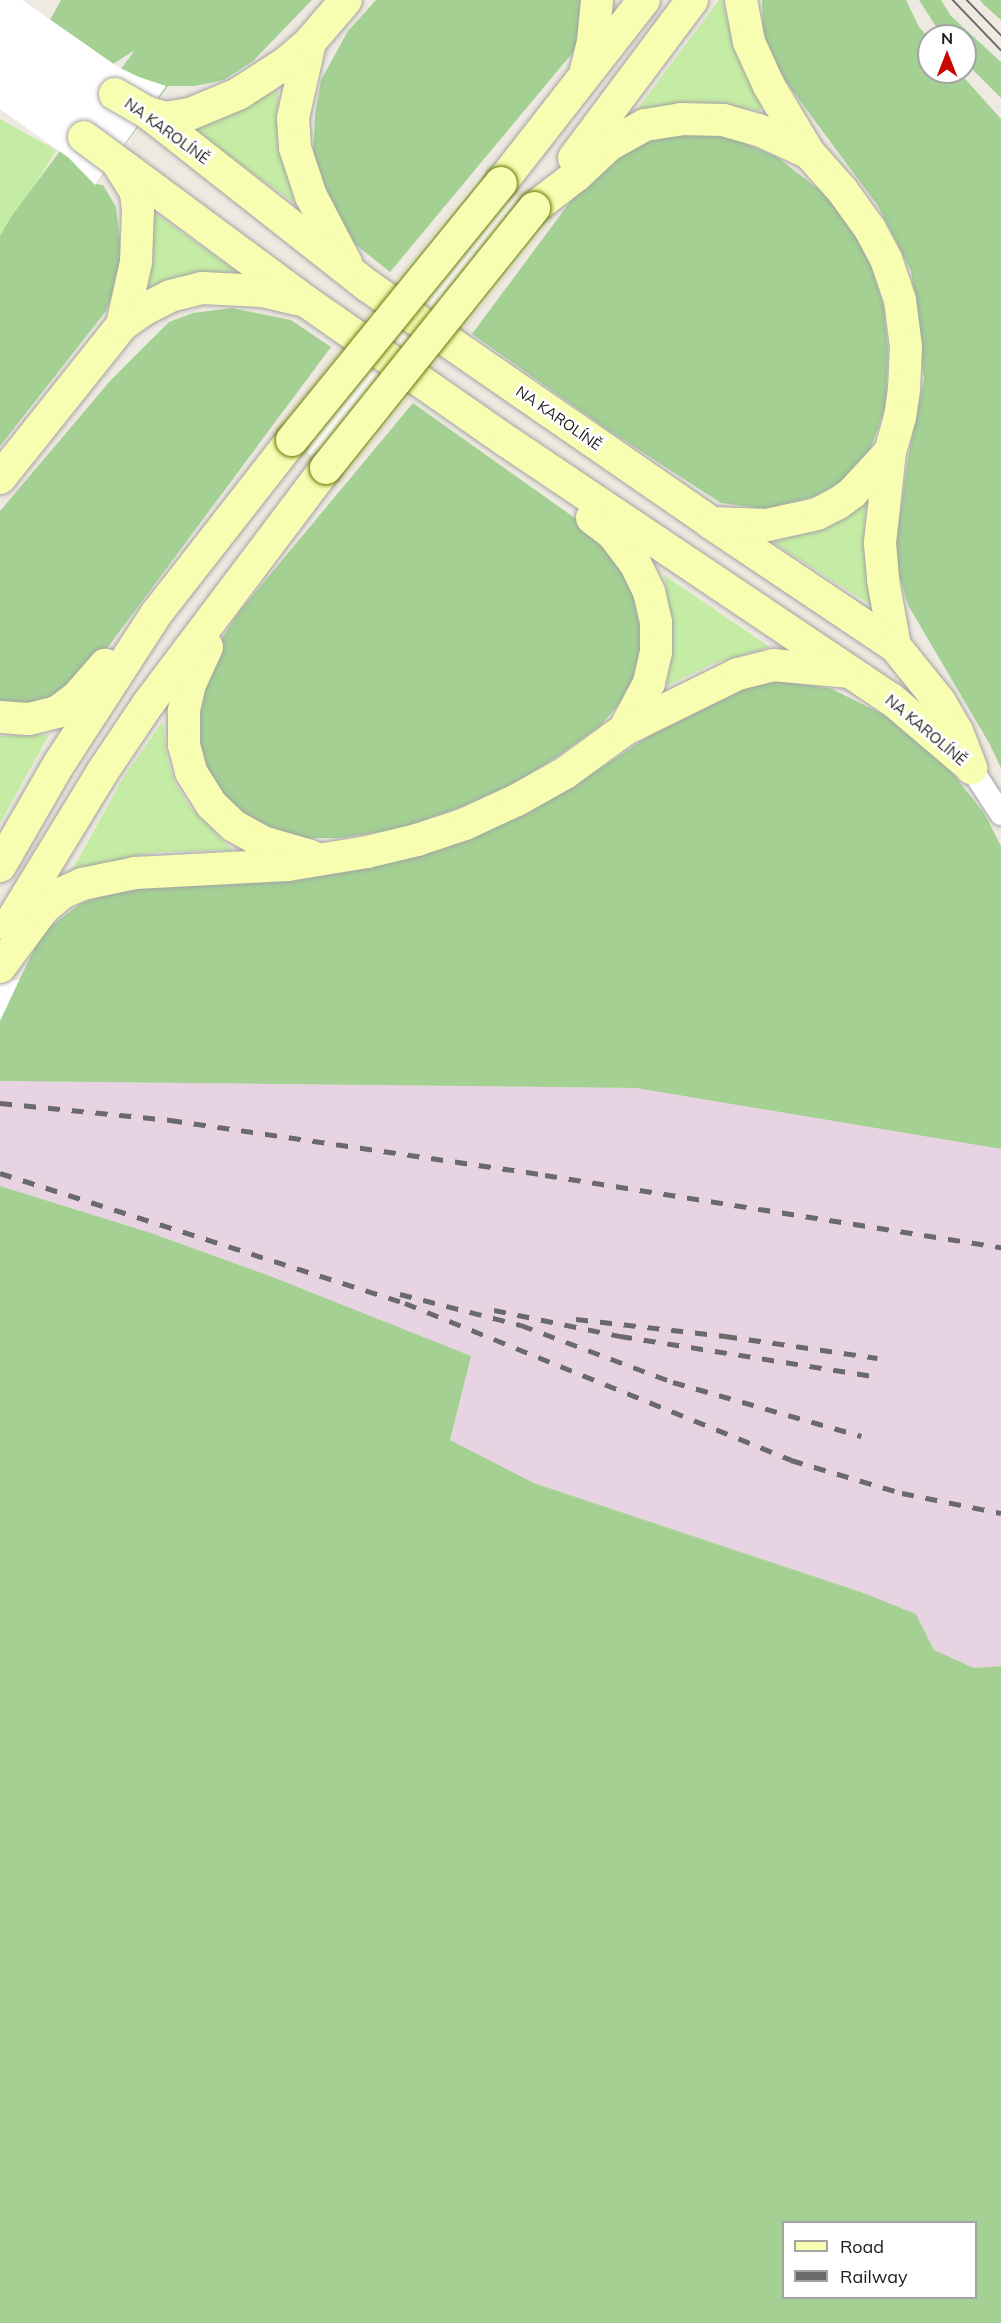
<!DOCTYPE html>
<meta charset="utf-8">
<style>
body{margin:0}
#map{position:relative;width:1001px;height:2323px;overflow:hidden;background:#eeeae1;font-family:Mulish,sans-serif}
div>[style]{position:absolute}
.industrial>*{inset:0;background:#e8d3e3}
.grass>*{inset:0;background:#c5eca4}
.forest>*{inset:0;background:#a4d094}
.pier>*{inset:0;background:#fff}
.roads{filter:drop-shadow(0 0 2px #a3a3a3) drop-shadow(0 0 2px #a3a3a3)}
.street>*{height:22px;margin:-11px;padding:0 11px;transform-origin:11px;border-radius:11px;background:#fff}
.secondary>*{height:32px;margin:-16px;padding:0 16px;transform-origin:16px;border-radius:16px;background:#f7fdb1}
.tram>*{height:1.5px;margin:-0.75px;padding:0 0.75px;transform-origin:0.75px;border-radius:0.75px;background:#6a6a6a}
.rail>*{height:4.5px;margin-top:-2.25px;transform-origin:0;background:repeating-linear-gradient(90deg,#6a6a6a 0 12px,transparent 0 24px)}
.bridges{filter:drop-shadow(0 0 2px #677700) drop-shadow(0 0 2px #677700)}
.secondary-bridge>*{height:32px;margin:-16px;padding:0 16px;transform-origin:16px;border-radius:16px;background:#f7fdb1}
span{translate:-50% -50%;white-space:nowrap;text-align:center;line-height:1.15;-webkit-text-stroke:5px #fff;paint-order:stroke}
.street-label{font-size:15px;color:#1c1c1c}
.legend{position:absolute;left:782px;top:2221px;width:195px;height:78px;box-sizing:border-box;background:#fff;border:2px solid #a4a4a4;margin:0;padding:8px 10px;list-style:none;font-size:18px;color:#1c1c1c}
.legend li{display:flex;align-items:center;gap:12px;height:30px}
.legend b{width:30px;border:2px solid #a4a4a4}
.north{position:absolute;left:917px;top:24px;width:60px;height:60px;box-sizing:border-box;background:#fff;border:2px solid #a4a4a4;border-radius:50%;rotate:0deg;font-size:16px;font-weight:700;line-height:24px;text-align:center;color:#1c1c1c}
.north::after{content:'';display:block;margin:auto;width:21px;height:27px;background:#c90500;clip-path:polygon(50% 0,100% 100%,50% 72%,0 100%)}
</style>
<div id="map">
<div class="industrial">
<div style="clip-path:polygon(0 1081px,636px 1088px,1001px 1149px,1001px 1666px,974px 1668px,934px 1650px,916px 1614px,861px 1592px,534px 1483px,450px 1440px,470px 1356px,270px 1276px,151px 1233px,0 1186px)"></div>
</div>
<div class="grass">
<div style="clip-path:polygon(719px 0,722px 0,734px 45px,762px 107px,759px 111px,714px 103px,635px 112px)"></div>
<div style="clip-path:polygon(278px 89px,279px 127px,294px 203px,187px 126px,256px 100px)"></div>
<div style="clip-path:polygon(0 119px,56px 150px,0 243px)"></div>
<div style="clip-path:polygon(150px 210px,236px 271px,204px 275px,139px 297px)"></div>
<div style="clip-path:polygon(866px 502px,863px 545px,871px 605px,772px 542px,812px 532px,840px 520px)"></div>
<div style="clip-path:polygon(664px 575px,770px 647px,712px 664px,667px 686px,670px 613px)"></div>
<div style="clip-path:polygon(163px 721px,167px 757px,175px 783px,190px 807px,232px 850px,159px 852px,135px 856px,69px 876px,123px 778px)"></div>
<div style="clip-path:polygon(49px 735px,0 823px,0 736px)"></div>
</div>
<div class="forest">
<div style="clip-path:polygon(61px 0,312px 0,253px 61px,224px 80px,195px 86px,168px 86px,96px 184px,103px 185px,116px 207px,123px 266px,106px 311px,0 446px,0 236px,11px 217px,135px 50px,113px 64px,50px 20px)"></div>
<div style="clip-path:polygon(376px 0,582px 0,579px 45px,390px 272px,351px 241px,336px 221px,313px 156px,315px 115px,321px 80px,348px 31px)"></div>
<div style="clip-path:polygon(762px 0,906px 0,919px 27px,929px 38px,929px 72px,959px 72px,1001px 119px,1001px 768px,989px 743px,908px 605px,894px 558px,909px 452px,924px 379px,911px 271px,878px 206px,786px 82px,772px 57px,763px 34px)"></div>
<div style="clip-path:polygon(919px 0,941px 0,951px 16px,1001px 62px,1001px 98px,965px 62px,965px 36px,942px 36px)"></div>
<div style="clip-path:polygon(980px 0,1001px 0,1001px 20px,983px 4px)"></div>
<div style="clip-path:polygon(682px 131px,729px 137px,777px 157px,826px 195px,854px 233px,872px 268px,884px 308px,888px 350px,886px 405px,868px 456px,843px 481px,813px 497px,765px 509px,721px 503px,608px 430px,472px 334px,590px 175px,634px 144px)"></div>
<div style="clip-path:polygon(232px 308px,291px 320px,331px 347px,82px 682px,44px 703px,11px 705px,0 701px,0 511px,110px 381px,169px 322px,193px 313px)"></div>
<div style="clip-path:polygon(413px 403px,610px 543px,629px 570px,644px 636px,638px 671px,625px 697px,601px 725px,558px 756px,512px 785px,456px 809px,398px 829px,341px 838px,301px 838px,267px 830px,239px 817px,209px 780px,194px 735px,211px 655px,239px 612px)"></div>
<div style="clip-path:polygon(778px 680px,832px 689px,898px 722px,949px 769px,984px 813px,1001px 846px,1001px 1149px,636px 1088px,0 1081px,0 1020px,42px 933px,80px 904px,126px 888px,243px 880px,575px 785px,673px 720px,728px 689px)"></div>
<div style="clip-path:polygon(evenodd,0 1186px,151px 1233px,270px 1276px,471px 1356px,450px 1440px,534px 1483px,861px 1592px,916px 1614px,934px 1650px,974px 1668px,1001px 1666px,1001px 2323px,0 2323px,0 1186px,784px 2222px,976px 2222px,976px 2298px,784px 2298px,784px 2222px)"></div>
</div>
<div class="pier">
<div style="clip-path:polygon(0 0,22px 0,118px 67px,139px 77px,166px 86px,95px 185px,69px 158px,0 109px)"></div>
<div style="clip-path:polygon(484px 171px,550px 220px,341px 480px,278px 429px)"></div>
<div style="clip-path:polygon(19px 980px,1px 1019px,0 1020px,0 981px)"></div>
</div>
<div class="roads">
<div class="street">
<div style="left:971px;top:768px;width:55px;rotate:56.9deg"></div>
</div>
<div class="secondary">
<div style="left:741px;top:0;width:43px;rotate:79.2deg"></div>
<div style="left:749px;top:42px;width:48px;rotate:65.6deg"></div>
<div style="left:769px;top:86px;width:78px;rotate:59.2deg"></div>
<div style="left:809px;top:153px;width:50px;rotate:48.3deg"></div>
<div style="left:842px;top:190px;width:48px;rotate:54.3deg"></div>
<div style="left:870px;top:229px;width:34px;rotate:62deg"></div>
<div style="left:886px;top:259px;width:43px;rotate:71.1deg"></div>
<div style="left:900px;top:300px;width:47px;rotate:82.7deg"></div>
<div style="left:906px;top:347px;width:42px;rotate:92.7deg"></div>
<div style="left:904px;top:389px;width:28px;rotate:98deg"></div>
<div style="left:900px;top:417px;width:36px;rotate:106deg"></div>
<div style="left:890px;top:452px;width:92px;rotate:96.3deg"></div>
<div style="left:880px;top:543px;width:37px;rotate:85deg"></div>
<div style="left:883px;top:580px;width:67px;rotate:79.7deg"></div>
<div style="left:310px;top:42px;width:78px;rotate:102.6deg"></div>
<div style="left:293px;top:118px;width:30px;rotate:86deg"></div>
<div style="left:295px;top:148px;width:51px;rotate:71.6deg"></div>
<div style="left:311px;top:196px;width:76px;rotate:62.4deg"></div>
<div style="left:586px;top:70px;width:30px;rotate:-76deg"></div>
<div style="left:593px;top:41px;width:41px;rotate:-84.4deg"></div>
<div style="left:115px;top:94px;width:38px;rotate:30deg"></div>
<div style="left:148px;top:113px;width:280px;rotate:38.2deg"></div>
<div style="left:368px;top:286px;width:417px;rotate:34.6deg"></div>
<div style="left:711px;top:523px;width:221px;rotate:33.8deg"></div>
<div style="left:895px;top:646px;width:72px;rotate:51.2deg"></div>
<div style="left:940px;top:702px;width:34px;rotate:60deg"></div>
<div style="left:957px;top:731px;width:40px;rotate:69deg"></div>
<div style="left:148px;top:113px;width:18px;rotate:16deg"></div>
<div style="left:165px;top:118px;width:25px;rotate:-9deg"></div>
<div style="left:190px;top:114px;width:52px;rotate:-22.6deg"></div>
<div style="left:238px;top:94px;width:57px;rotate:-32.9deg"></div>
<div style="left:286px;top:63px;width:32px;rotate:-41deg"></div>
<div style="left:310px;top:42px;width:55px;rotate:-49.4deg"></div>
<div style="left:84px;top:137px;width:277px;rotate:36.5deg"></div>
<div style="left:307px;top:302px;width:245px;rotate:34.9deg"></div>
<div style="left:508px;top:442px;width:461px;rotate:33.9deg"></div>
<div style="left:891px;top:699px;width:96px;rotate:40.3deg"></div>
<div style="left:574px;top:158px;width:197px;rotate:-53.2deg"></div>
<div style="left:119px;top:165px;width:32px;rotate:58deg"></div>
<div style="left:136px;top:192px;width:18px;rotate:84deg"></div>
<div style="left:138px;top:210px;width:52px;rotate:92.2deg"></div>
<div style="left:136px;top:262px;width:65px;rotate:102.5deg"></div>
<div style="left:501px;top:183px;width:232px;rotate:-52deg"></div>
<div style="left:534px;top:208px;width:54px;rotate:-37.5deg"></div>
<div style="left:577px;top:175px;width:44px;rotate:-43.2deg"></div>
<div style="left:609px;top:145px;width:41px;rotate:-29.1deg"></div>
<div style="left:645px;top:125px;width:36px;rotate:-9deg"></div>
<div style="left:681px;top:119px;width:42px;rotate:1.4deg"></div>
<div style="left:723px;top:120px;width:37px;rotate:16deg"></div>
<div style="left:759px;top:130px;width:55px;rotate:24.7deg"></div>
<div style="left:0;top:478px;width:196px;rotate:-51.4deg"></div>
<div style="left:122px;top:325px;width:28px;rotate:-35deg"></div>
<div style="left:145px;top:309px;width:28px;rotate:-27deg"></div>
<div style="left:170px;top:296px;width:33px;rotate:-14deg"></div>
<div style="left:202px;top:288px;width:60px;rotate:2.9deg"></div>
<div style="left:262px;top:291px;width:36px;rotate:13deg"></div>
<div style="left:592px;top:518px;width:26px;rotate:37deg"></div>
<div style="left:613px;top:534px;width:36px;rotate:53deg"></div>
<div style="left:635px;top:563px;width:32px;rotate:64deg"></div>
<div style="left:649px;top:592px;width:31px;rotate:77deg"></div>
<div style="left:656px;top:622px;width:30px;rotate:90deg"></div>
<div style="left:656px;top:652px;width:32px;rotate:103deg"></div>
<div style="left:649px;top:683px;width:53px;rotate:118deg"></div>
<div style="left:712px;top:523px;width:55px;rotate:2.1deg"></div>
<div style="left:767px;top:525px;width:51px;rotate:-12.4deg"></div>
<div style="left:817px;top:514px;width:22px;rotate:-27deg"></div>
<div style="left:837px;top:504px;width:19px;rotate:-36deg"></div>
<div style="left:852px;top:493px;width:56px;rotate:-47.2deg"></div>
<div style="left:207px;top:647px;width:41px;rotate:114.7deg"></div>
<div style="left:190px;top:684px;width:28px;rotate:103deg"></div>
<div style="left:184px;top:711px;width:34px;rotate:90deg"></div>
<div style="left:184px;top:745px;width:28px;rotate:75deg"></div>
<div style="left:191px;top:772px;width:39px;rotate:58deg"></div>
<div style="left:212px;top:805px;width:30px;rotate:44deg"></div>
<div style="left:234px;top:826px;width:33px;rotate:29deg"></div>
<div style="left:263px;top:842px;width:50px;rotate:16.3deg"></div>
<div style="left:0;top:717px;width:29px;rotate:4deg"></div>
<div style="left:29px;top:719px;width:29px;rotate:-14deg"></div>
<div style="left:57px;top:712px;width:25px;rotate:-37deg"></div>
<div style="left:77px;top:697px;width:43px;rotate:-48.8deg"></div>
<div style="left:0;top:866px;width:118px;rotate:-60deg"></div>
<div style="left:59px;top:764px;width:179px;rotate:-57.1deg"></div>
<div style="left:156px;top:614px;width:221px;rotate:-52deg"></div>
<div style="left:9px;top:925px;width:180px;rotate:-58.6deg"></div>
<div style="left:103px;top:771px;width:81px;rotate:-56.1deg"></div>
<div style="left:148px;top:704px;width:296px;rotate:-53deg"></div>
<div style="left:0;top:967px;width:72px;rotate:-53.4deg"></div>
<div style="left:43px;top:909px;width:25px;rotate:-40deg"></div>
<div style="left:62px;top:893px;width:22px;rotate:-24deg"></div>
<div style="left:82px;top:884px;width:54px;rotate:-11.7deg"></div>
<div style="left:135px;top:873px;width:153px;rotate:-3deg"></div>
<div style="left:288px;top:865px;width:80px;rotate:-9.3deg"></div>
<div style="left:367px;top:852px;width:51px;rotate:-13.5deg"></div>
<div style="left:417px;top:840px;width:51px;rotate:-18.4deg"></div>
<div style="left:465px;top:824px;width:57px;rotate:-24.8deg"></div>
<div style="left:517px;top:800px;width:55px;rotate:-29.4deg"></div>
<div style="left:565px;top:773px;width:73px;rotate:-36.1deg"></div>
<div style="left:624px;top:730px;width:127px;rotate:-26.2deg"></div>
<div style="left:738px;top:674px;width:36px;rotate:-14deg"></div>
<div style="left:773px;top:665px;width:75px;rotate:5.3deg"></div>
</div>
</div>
<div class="tram">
<div style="left:953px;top:0;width:69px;rotate:46.2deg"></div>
<div style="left:967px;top:0;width:49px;rotate:45.8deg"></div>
</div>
<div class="rail">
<div style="left:0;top:1103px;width:171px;rotate:5.7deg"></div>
<div style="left:170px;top:1120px;width:379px;rotate:8.3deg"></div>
<div style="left:545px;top:1175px;width:462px;rotate:9deg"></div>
<div style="left:0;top:1173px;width:425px;rotate:17.8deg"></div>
<div style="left:405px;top:1303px;width:417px;rotate:22.1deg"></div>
<div style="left:791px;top:1460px;width:116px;rotate:16.6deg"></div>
<div style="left:902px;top:1493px;width:101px;rotate:11.4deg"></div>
<div style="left:400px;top:1294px;width:125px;rotate:14.4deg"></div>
<div style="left:521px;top:1325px;width:162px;rotate:20.6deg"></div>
<div style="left:673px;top:1382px;width:196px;rotate:16deg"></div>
<div style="left:494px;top:1310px;width:129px;rotate:11.7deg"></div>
<div style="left:620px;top:1336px;width:256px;rotate:9deg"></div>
<div style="left:576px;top:1319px;width:150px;rotate:6.5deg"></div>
<div style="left:725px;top:1336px;width:154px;rotate:8.2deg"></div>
</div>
<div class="bridges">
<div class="secondary-bridge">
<div style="left:292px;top:440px;width:331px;rotate:-50.9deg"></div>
<div style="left:326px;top:468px;width:333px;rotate:-51.3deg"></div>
</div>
</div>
<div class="street-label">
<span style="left:167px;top:131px;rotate:36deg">NA KAROLÍNĚ</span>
<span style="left:559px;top:418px;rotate:35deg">NA KAROLÍNĚ</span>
<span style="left:926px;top:730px;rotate:40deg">NA KAROLÍNĚ</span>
</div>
<ul class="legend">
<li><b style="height:8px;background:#f7fdb1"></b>Road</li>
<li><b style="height:8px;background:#6a6a6a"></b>Railway</li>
</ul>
<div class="north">N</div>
</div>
